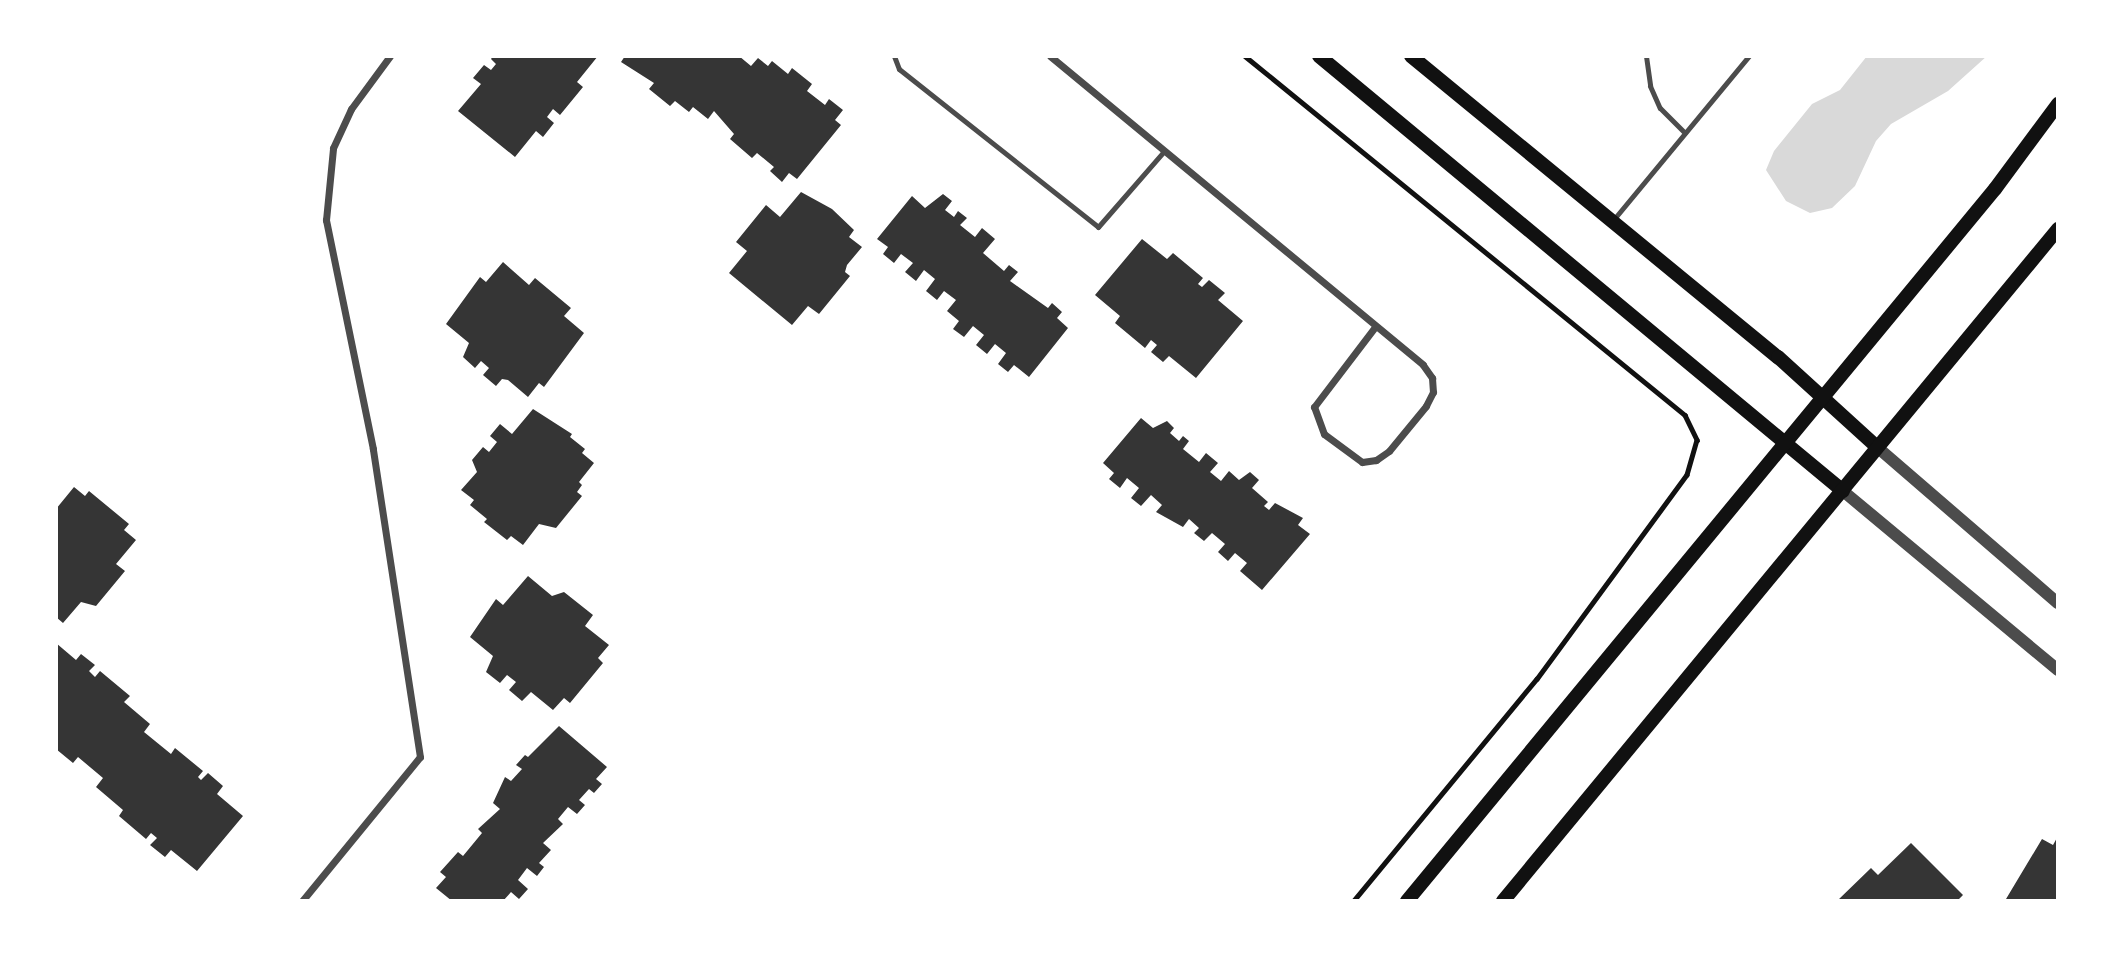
<!DOCTYPE html>
<style>
body{margin:0}
#map{position:relative;width:2114px;height:957px;overflow:hidden;background:#fff;font-family:Barlow,sans-serif}
div>[style]{position:absolute}
.water>*{inset:0;background:#d9d9d9}
.building>*{inset:0;background:#353535}
.path>*{height:4.5px;margin:-2.25px;padding:0 2.25px;transform-origin:2.25px;border-radius:2.25px;background:#111}
.service>*{height:5px;margin:-2.5px;padding:0 2.5px;transform-origin:2.5px;border-radius:2.5px;background:#4c4c4c}
.minor>*{height:7px;margin:-3.5px;padding:0 3.5px;transform-origin:3.5px;border-radius:3.5px;background:#4c4c4c}
.tertiary>*{height:12px;margin:-6px;padding:0 6px;transform-origin:6px;border-radius:6px;background:#4c4c4c}
.secondary>*{height:14px;margin:-7px;padding:0 7px;transform-origin:7px;border-radius:7px;background:#111}
span{translate:-50% -50%;white-space:nowrap;text-align:center;line-height:1.15;-webkit-text-stroke:6px #fff;paint-order:stroke}
.frame{position:absolute;inset:0;border:58px solid #fff;pointer-events:none}
</style>
<div id="map">
<div class="water">
<div style="clip-path:polygon(1867px 56px,1987px 56px,1948px 91px,1891px 124px,1876px 141px,1855px 186px,1832px 208px,1810px 213px,1786px 201px,1766px 170px,1774px 151px,1812px 104px,1840px 90px)"></div>
</div>
<div class="building">
<div style="clip-path:polygon(493px 56px,598px 56px,577px 82px,583px 87px,560px 115px,553px 109px,547px 117px,554px 123px,543px 137px,536px 131px,515px 157px,458px 111px,481px 84px,473px 78px,484px 65px,491px 70px,496px 64px,491px 59px)"></div>
<div style="clip-path:polygon(625px 56px,739px 56px,751px 66px,758px 58px,768px 66px,772px 61px,788px 74px,792px 68px,812px 84px,807px 91px,825px 105px,829px 99px,843px 110px,835px 120px,841px 125px,797px 179px,789px 173px,782px 182px,770px 171px,774px 167px,757px 153px,752px 158px,730px 139px,734px 134px,714px 111px,708px 119px,693px 107px,689px 112px,675px 101px,670px 106px,649px 89px,654px 83px,621px 62px)"></div>
<div style="clip-path:polygon(801px 192px,832px 209px,854px 230px,849px 237px,862px 247px,847px 265px,845px 272px,850px 276px,819px 314px,808px 306px,792px 325px,729px 273px,747px 251px,736px 242px,766px 205px,780px 217px)"></div>
<div style="clip-path:polygon(943px 194px,952px 201px,945px 210px,954px 217px,958px 211px,967px 218px,960px 225px,975px 237px,982px 228px,995px 239px,983px 253px,1004px 271px,1009px 265px,1018px 272px,1010px 281px,1048px 308px,1052px 303px,1062px 312px,1057px 318px,1068px 328px,1029px 377px,1014px 365px,1008px 372px,998px 364px,1006px 353px,995px 344px,987px 354px,976px 345px,984px 335px,973px 326px,964px 337px,953px 329px,959px 321px,947px 311px,956px 300px,944px 291px,937px 300px,926px 291px,935px 279px,924px 270px,916px 281px,905px 272px,913px 263px,901px 254px,894px 263px,883px 254px,888px 247px,877px 239px,912px 196px,925px 208px)"></div>
<div style="clip-path:polygon(1142px 239px,1167px 259px,1173px 253px,1203px 278px,1198px 284px,1202px 287px,1209px 280px,1225px 293px,1218px 300px,1243px 321px,1196px 378px,1169px 356px,1163px 362px,1151px 352px,1157px 345px,1151px 340px,1145px 348px,1115px 323px,1120px 316px,1095px 295px)"></div>
<div style="clip-path:polygon(503px 262px,529px 285px,535px 278px,571px 308px,564px 316px,584px 333px,544px 387px,539px 383px,528px 397px,508px 380px,502px 379px,496px 386px,483px 375px,489px 368px,481px 361px,475px 368px,463px 357px,469px 343px,446px 324px,480px 277px,486px 282px)"></div>
<div style="clip-path:polygon(533px 409px,572px 434px,570px 437px,585px 449px,582px 453px,594px 463px,579px 482px,582px 485px,577px 492px,582px 496px,556px 528px,539px 524px,523px 545px,511px 536px,507px 540px,484px 522px,487px 519px,470px 505px,474px 500px,461px 490px,477px 472px,472px 460px,483px 447px,489px 452px,497px 442px,490px 436px,500px 424px,512px 434px)"></div>
<div style="clip-path:polygon(1141px 418px,1153px 428px,1167px 421px,1174px 428px,1170px 433px,1179px 441px,1183px 436px,1189px 441px,1183px 449px,1199px 462px,1206px 453px,1218px 463px,1210px 472px,1221px 481px,1229px 471px,1239px 480px,1250px 472px,1259px 480px,1252px 488px,1268px 502px,1264px 506px,1269px 510px,1275px 503px,1303px 518px,1298px 525px,1310px 534px,1262px 590px,1240px 571px,1247px 563px,1235px 553px,1228px 561px,1218px 552px,1225px 544px,1212px 533px,1204px 541px,1194px 533px,1199px 528px,1189px 519px,1183px 527px,1156px 512px,1162px 505px,1151px 495px,1141px 506px,1131px 498px,1139px 488px,1127px 478px,1120px 488px,1109px 479px,1114px 473px,1103px 463px)"></div>
<div style="clip-path:polygon(74px 487px,85px 496px,89px 491px,129px 524px,124px 530px,136px 540px,116px 564px,125px 571px,96px 606px,81px 602px,63px 623px,56px 617px,56px 509px)"></div>
<div style="clip-path:polygon(528px 576px,552px 596px,564px 592px,593px 615px,585px 626px,609px 645px,598px 658px,603px 663px,570px 703px,564px 698px,553px 710px,531px 692px,522px 701px,509px 690px,516px 682px,507px 675px,500px 683px,486px 672px,493px 656px,470px 637px,496px 599px,503px 605px)"></div>
<div style="clip-path:polygon(56px 643px,76px 660px,81px 654px,95px 665px,89px 671px,95px 677px,100px 671px,130px 696px,124px 702px,150px 724px,144px 732px,171px 754px,175px 748px,203px 771px,198px 777px,201px 780px,208px 773px,223px 786px,217px 794px,243px 816px,197px 871px,171px 850px,165px 857px,150px 845px,157px 838px,151px 833px,146px 839px,119px 816px,123px 810px,96px 787px,103px 778px,78px 757px,73px 763px,56px 749px)"></div>
<div style="clip-path:polygon(559px 726px,607px 767px,596px 779px,602px 784px,594px 793px,589px 789px,579px 800px,585px 805px,577px 814px,568px 807px,558px 819px,563px 824px,543px 843px,551px 850px,539px 863px,544px 867px,537px 876px,527px 868px,518px 880px,528px 889px,519px 899px,511px 892px,503px 901px,452px 901px,436px 888px,446px 877px,440px 872px,458px 852px,463px 856px,482px 833px,478px 829px,500px 809px,493px 803px,505px 777px,511px 781px,522px 769px,516px 765px,525px 755px,528px 757px)"></div>
<div style="clip-path:polygon(2058px 836px,2058px 901px,2006px 899px,2042px 839px,2053px 845px)"></div>
<div style="clip-path:polygon(1911px 843px,1963px 895px,1957px 901px,1837px 901px,1871px 868px,1878px 875px)"></div>
</div>
<div class="path">
<div style="left:1245px;top:56px;width:568px;rotate:39.21deg"></div>
<div style="left:1685px;top:415px;width:28px;rotate:64deg"></div>
<div style="left:1697px;top:440px;width:36px;rotate:106deg"></div>
<div style="left:1687px;top:475px;width:253px;rotate:126.3deg"></div>
<div style="left:1537px;top:679px;width:288px;rotate:129.5deg"></div>
</div>
<div class="service">
<div style="left:894px;top:56px;width:14px;rotate:69deg"></div>
<div style="left:899px;top:69px;width:254px;rotate:38.4deg"></div>
<div style="left:1098px;top:227px;width:101px;rotate:-49deg"></div>
<div style="left:1646px;top:56px;width:30px;rotate:82deg"></div>
<div style="left:1650px;top:86px;width:24px;rotate:66deg"></div>
<div style="left:1660px;top:108px;width:35px;rotate:45deg"></div>
<div style="left:1614px;top:219px;width:212px;rotate:-50.4deg"></div>
</div>
<div class="minor">
<div style="left:1050px;top:56px;width:484px;rotate:39.6deg"></div>
<div style="left:1423px;top:365px;width:16px;rotate:55deg"></div>
<div style="left:1432px;top:378px;width:14px;rotate:86deg"></div>
<div style="left:1433px;top:392px;width:16px;rotate:117deg"></div>
<div style="left:1426px;top:406px;width:58px;rotate:129.4deg"></div>
<div style="left:1389px;top:451px;width:16px;rotate:145deg"></div>
<div style="left:1376px;top:460px;width:14px;rotate:172deg"></div>
<div style="left:1362px;top:462px;width:47px;rotate:-143.6deg"></div>
<div style="left:1324px;top:434px;width:29px;rotate:-110deg"></div>
<div style="left:1314px;top:407px;width:101px;rotate:-52.7deg"></div>
<div style="left:302px;top:901px;width:186px;rotate:-50.7deg"></div>
<div style="left:420px;top:757px;width:312px;rotate:-98.7deg"></div>
<div style="left:373px;top:449px;width:234px;rotate:-101.6deg"></div>
<div style="left:326px;top:220px;width:72px;rotate:-84.4deg"></div>
<div style="left:333px;top:148px;width:43px;rotate:-65.2deg"></div>
<div style="left:351px;top:109px;width:66px;rotate:-53.7deg"></div>
</div>
<div class="tertiary">
<div style="left:1877px;top:447px;width:239px;rotate:40.8deg"></div>
<div style="left:1843px;top:491px;width:280px;rotate:39.8deg"></div>
</div>
<div class="secondary">
<div style="left:1319px;top:56px;width:681px;rotate:39.7deg"></div>
<div style="left:1411px;top:56px;width:475px;rotate:39.4deg"></div>
<div style="left:1778px;top:357px;width:134px;rotate:42.3deg"></div>
<div style="left:1407px;top:901px;width:923px;rotate:-50.45deg"></div>
<div style="left:1995px;top:189px;width:106px;rotate:-53.5deg"></div>
<div style="left:1503px;top:901px;width:872px;rotate:-50.45deg"></div>
</div>
<div class="frame"></div>
</div>
